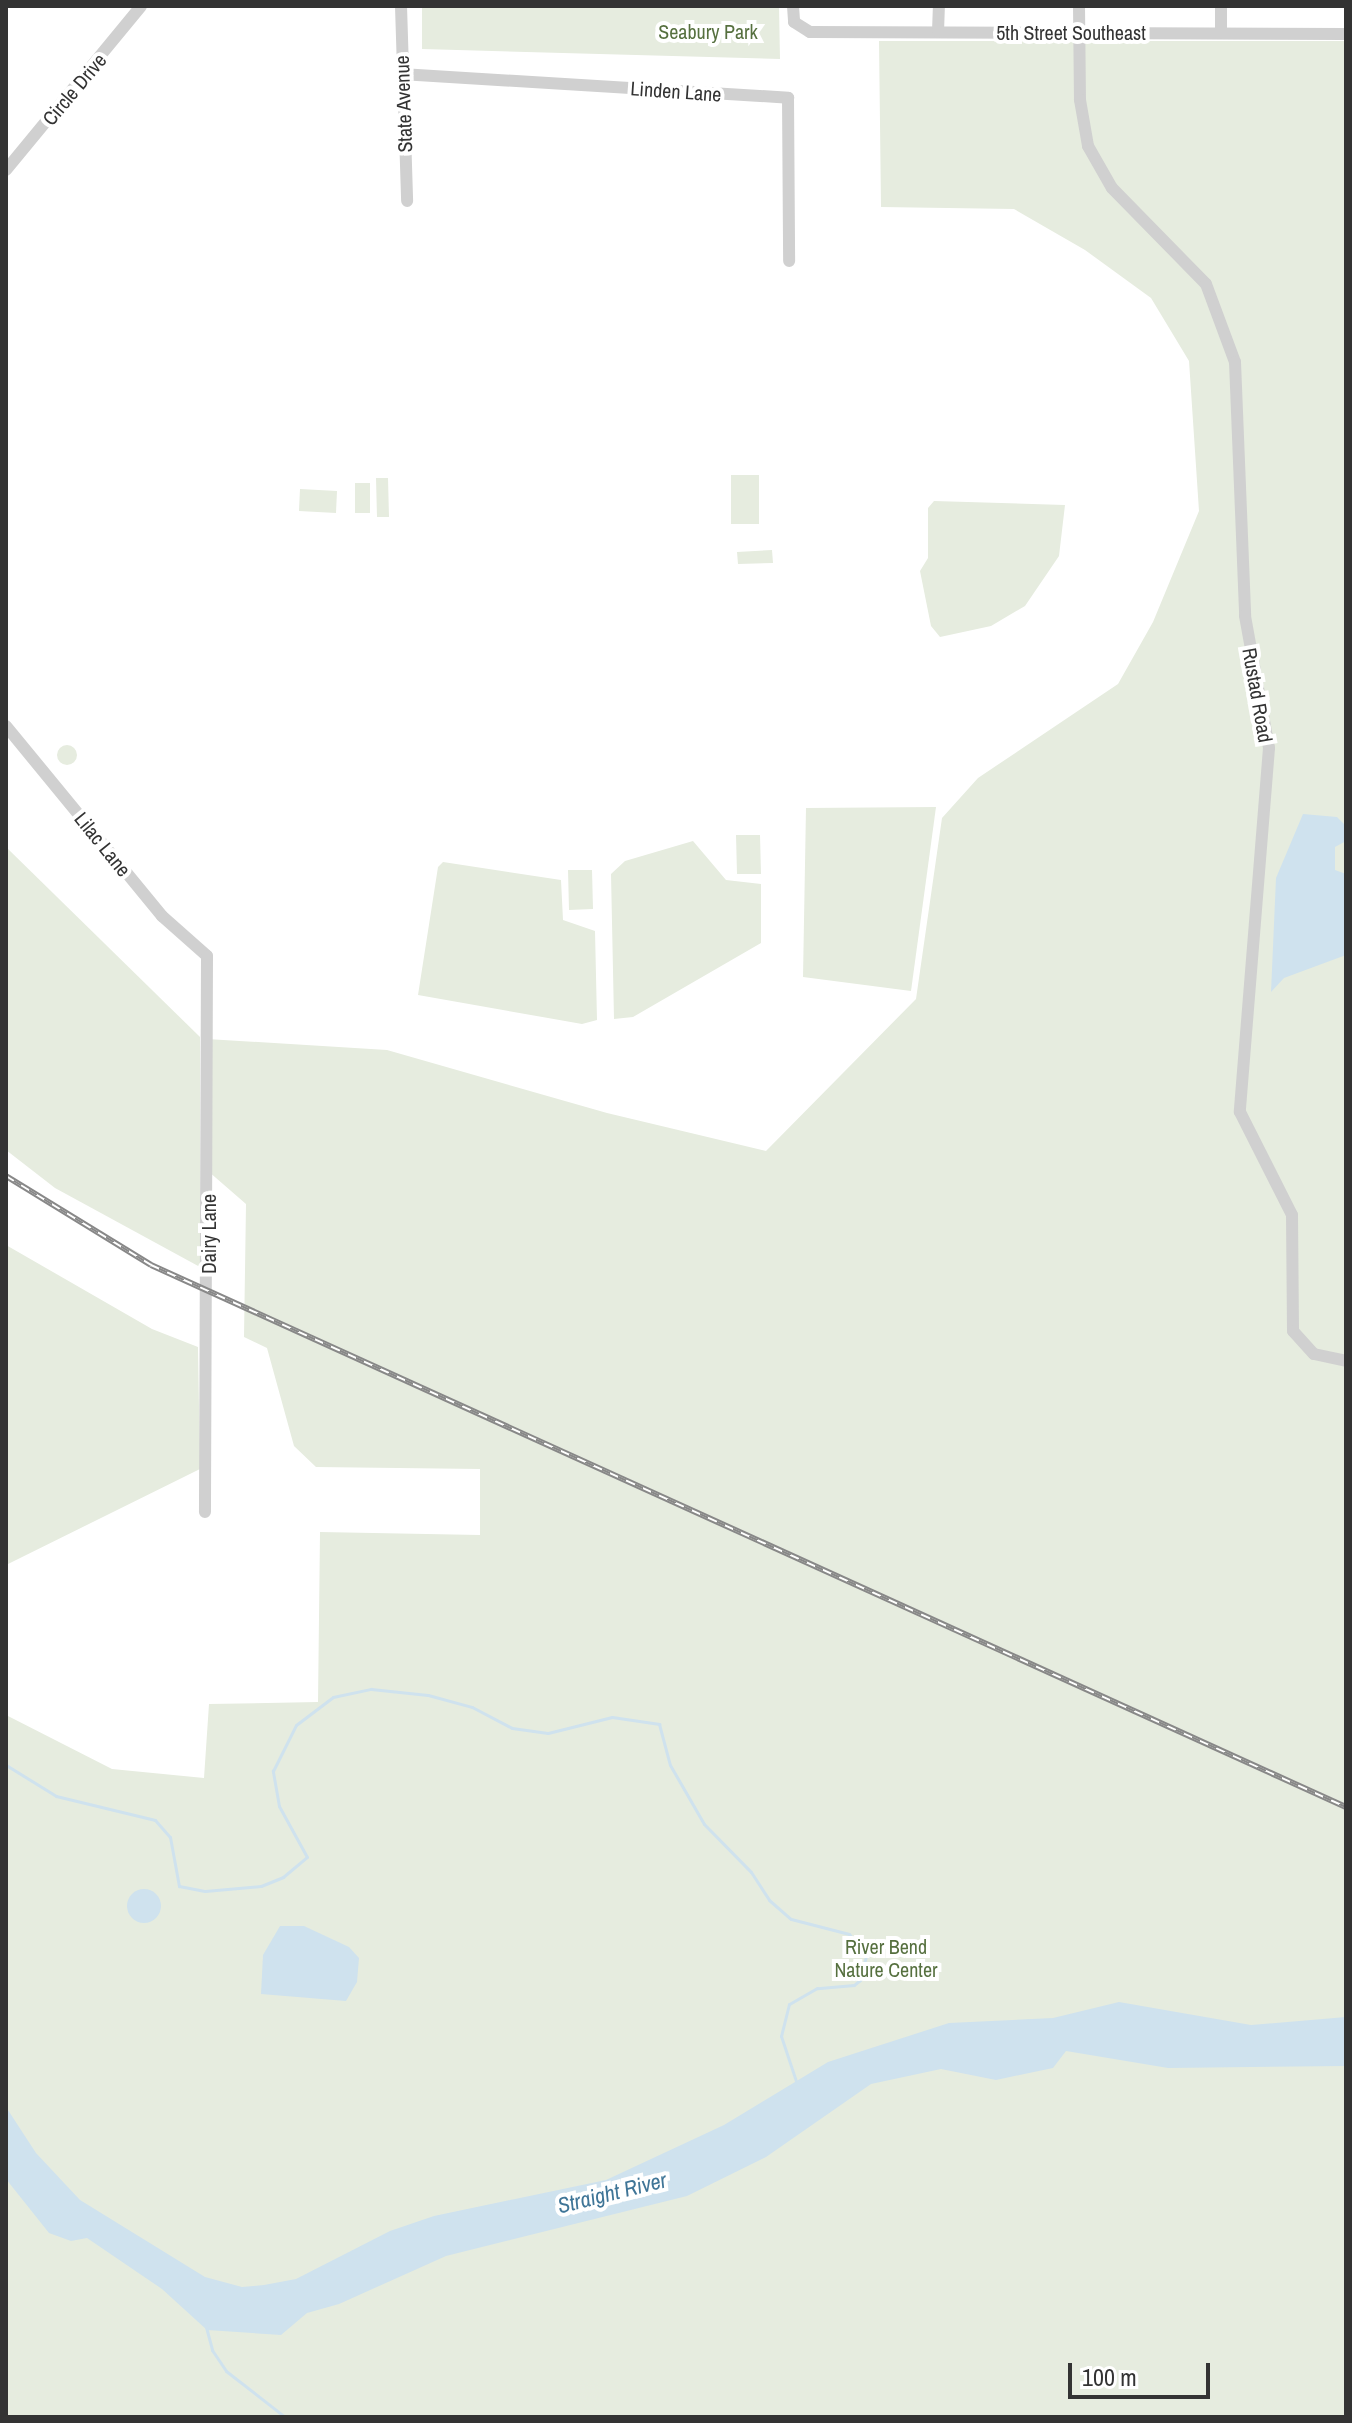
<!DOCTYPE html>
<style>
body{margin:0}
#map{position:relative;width:1352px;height:2423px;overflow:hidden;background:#fff;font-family:"Archivo Narrow",sans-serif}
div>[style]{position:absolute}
.green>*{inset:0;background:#e6ecdf}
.round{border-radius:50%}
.water>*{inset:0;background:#cfe2ee}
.stream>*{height:3px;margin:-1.5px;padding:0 1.5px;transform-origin:1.5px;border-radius:1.5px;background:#cfe2ee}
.minor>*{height:12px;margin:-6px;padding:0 6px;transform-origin:6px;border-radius:6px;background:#d0d0d0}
.rail>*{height:6px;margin-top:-3px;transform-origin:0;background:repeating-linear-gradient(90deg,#fff 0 9px,#888 0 18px);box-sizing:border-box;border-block:2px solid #888}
span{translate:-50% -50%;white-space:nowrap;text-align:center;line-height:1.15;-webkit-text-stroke:8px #fff;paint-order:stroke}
.park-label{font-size:20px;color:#56703f}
.street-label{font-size:20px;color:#333}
.water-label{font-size:22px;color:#3f7597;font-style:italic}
.frame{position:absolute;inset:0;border:8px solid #333;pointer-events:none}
.scale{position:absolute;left:1068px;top:2363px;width:142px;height:36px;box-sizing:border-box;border:4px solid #333;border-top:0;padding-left:10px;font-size:24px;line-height:28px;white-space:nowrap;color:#333;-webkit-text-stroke:6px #fff;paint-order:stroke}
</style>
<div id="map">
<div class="green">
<div style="clip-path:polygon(422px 6px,779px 6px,780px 59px,422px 49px)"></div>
<div style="clip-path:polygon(879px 41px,1346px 41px,1346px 2417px,6px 2417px,6px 1715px,112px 1769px,204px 1778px,209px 1704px,318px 1702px,320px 1532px,480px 1535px,480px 1469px,316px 1467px,294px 1446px,267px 1348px,244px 1337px,246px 1204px,208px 1171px,207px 1039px,387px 1050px,607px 1113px,766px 1151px,916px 999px,942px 818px,978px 778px,1118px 684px,1153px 622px,1199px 511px,1189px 361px,1151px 298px,1085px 250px,1014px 209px,881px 207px)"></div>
<div style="clip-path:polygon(731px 475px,759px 475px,759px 524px,731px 524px)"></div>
<div style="clip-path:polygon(376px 478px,388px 478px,389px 517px,377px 517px)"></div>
<div style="clip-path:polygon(355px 483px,370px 483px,370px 513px,355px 513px)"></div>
<div style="clip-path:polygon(300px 489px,337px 491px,336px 513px,299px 511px)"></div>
<div style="clip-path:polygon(934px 501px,1065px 505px,1059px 556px,1025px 606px,991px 626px,940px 637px,931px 626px,920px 571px,928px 558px,928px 508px)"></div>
<div style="clip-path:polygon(772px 550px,773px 563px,738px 564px,737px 552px)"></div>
<div class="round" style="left:57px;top:745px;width:20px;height:20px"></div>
<div style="clip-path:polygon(936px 807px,911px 991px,803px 977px,806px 808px)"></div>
<div style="clip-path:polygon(736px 835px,760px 835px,761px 874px,737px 874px)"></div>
<div style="clip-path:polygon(693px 841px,726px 880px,761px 884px,761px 943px,633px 1017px,614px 1019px,611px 874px,625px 861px)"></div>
<div style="clip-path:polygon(6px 847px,200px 1037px,200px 1267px,55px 1188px,6px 1150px)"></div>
<div style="clip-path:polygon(443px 862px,561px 880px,563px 920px,595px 931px,597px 1020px,582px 1024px,418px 995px,438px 867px)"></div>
<div style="clip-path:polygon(568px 870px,592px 870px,593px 909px,569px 910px)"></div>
<div style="clip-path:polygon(6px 1245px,152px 1329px,198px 1347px,200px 1469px,6px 1565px)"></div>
</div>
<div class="water">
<div style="clip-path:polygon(1303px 814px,1337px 817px,1344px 824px,1346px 841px,1335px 847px,1335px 870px,1346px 874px,1346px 955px,1284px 978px,1271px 992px,1276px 878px)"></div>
<div class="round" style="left:127px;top:1889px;width:34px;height:34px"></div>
<div style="clip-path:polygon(280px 1926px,304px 1926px,349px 1947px,359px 1958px,357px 1982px,346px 2001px,261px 1994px,263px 1955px)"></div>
<div style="clip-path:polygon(1119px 2002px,1251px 2025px,1346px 2017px,1346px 2066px,1168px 2068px,1066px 2051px,1053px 2068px,996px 2080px,941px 2069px,871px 2084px,766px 2157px,687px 2196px,446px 2256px,339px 2304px,307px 2313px,281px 2335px,207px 2330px,162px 2289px,87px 2238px,71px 2241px,49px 2233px,6px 2179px,6px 2107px,36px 2153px,80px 2200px,205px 2277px,242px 2287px,264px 2285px,296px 2279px,390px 2231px,434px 2216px,606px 2180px,724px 2125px,828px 2062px,949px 2023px,1053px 2018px)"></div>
</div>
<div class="stream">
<div style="left:6px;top:1765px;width:59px;rotate:31.8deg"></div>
<div style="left:56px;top:1796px;width:102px;rotate:13.6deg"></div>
<div style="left:155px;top:1820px;width:23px;rotate:49deg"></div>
<div style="left:170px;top:1837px;width:50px;rotate:79.6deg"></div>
<div style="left:179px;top:1886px;width:26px;rotate:11deg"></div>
<div style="left:205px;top:1891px;width:56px;rotate:-5.1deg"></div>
<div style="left:261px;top:1886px;width:24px;rotate:-22deg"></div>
<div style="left:283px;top:1877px;width:31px;rotate:-40deg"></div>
<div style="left:307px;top:1857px;width:58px;rotate:-118.8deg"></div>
<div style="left:279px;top:1806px;width:36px;rotate:-100deg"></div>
<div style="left:273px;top:1771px;width:51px;rotate:-63.4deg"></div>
<div style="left:296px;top:1725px;width:46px;rotate:-37.1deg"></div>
<div style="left:333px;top:1697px;width:39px;rotate:-12deg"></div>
<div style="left:371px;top:1689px;width:57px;rotate:6deg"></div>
<div style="left:428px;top:1695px;width:46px;rotate:15.3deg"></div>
<div style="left:472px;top:1707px;width:45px;rotate:27.7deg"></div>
<div style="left:512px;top:1728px;width:36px;rotate:8deg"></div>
<div style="left:548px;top:1733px;width:66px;rotate:-14deg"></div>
<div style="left:612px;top:1717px;width:48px;rotate:8.5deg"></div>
<div style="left:659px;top:1724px;width:42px;rotate:75deg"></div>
<div style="left:670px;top:1765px;width:68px;rotate:60deg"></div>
<div style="left:704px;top:1824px;width:67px;rotate:45.6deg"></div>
<div style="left:751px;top:1872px;width:33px;rotate:57deg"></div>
<div style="left:769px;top:1900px;width:29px;rotate:41deg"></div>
<div style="left:791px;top:1919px;width:60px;rotate:14.5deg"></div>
<div style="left:849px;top:1934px;width:28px;rotate:52deg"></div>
<div style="left:866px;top:1956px;width:25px;rotate:104deg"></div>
<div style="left:860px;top:1980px;width:8px;rotate:140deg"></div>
<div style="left:854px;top:1985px;width:37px;rotate:175deg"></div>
<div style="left:817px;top:1988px;width:32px;rotate:150deg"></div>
<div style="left:789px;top:2004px;width:33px;rotate:104deg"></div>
<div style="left:781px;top:2036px;width:51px;rotate:71.6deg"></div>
<div style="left:206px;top:2327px;width:24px;rotate:75deg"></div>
<div style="left:212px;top:2350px;width:25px;rotate:56deg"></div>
<div style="left:226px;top:2371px;width:75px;rotate:37.9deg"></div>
</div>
<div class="minor">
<div style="left:401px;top:6px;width:195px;rotate:88.2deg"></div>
<div style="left:793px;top:6px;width:16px;rotate:86deg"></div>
<div style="left:794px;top:22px;width:19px;rotate:32deg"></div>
<div style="left:810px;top:32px;width:536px;rotate:0.21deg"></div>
<div style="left:1079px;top:6px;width:94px;rotate:89.4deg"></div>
<div style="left:1080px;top:100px;width:47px;rotate:80.1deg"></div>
<div style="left:1088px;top:146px;width:48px;rotate:60.3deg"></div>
<div style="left:1112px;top:188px;width:134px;rotate:45.6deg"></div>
<div style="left:1206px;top:284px;width:83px;rotate:69.6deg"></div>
<div style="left:1235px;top:362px;width:254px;rotate:87.7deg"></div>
<div style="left:1245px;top:616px;width:134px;rotate:79.7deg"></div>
<div style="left:1269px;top:748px;width:365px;rotate:94.6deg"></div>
<div style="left:1240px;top:1112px;width:115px;rotate:63.2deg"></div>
<div style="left:1292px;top:1215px;width:116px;rotate:89.5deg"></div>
<div style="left:1293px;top:1331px;width:31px;rotate:48deg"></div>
<div style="left:1314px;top:1354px;width:33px;rotate:12deg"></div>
<div style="left:1221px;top:6px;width:27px;rotate:90deg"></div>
<div style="left:938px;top:32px;width:26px;rotate:-88deg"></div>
<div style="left:401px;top:74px;width:388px;rotate:3.5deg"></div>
<div style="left:788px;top:98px;width:163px;rotate:89.6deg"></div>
<div style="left:6px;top:170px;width:212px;rotate:-50.5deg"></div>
<div style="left:6px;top:726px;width:246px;rotate:50.6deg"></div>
<div style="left:162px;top:916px;width:60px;rotate:41.6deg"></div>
<div style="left:207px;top:956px;width:556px;rotate:90.21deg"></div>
</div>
<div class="rail">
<div style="left:6px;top:1176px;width:170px;rotate:31.5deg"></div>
<div style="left:151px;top:1265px;width:1312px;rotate:24.4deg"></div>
</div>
<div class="park-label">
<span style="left:708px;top:31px">Seabury Park</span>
<span style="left:886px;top:1958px">River Bend<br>Nature Center</span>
</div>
<div class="street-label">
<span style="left:1071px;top:32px">5th Street Southeast</span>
<span style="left:74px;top:89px;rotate:-50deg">Circle Drive</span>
<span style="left:676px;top:91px;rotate:4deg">Linden Lane</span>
<span style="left:403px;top:104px;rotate:-92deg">State Avenue</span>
<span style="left:1258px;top:695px;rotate:80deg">Rustad Road</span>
<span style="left:103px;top:844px;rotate:51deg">Lilac Lane</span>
<span style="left:208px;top:1234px;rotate:-90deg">Dairy Lane</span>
</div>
<div class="water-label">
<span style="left:612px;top:2193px;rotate:-14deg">Straight River</span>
</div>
<div class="frame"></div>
<div class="scale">100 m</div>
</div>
